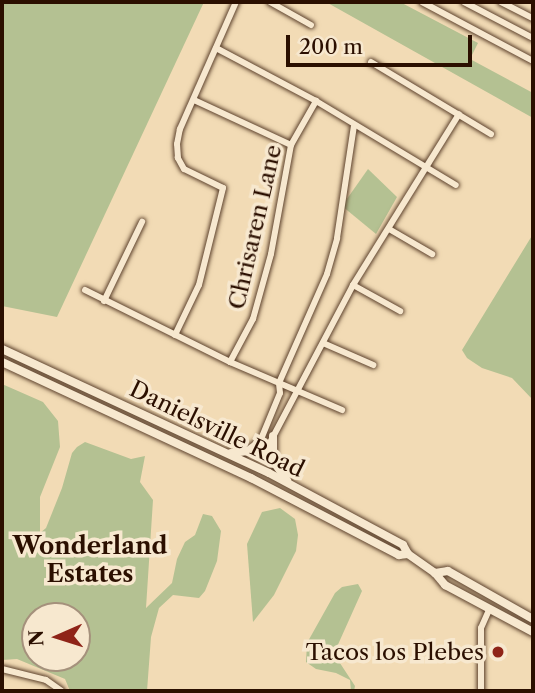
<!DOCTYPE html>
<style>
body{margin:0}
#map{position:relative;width:535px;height:693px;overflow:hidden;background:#f2dbb5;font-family:"Libre Caslon Text",serif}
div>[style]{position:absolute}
.green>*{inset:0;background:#b4c192}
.roads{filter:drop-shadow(0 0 2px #5d422d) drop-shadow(0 0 2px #5d422d)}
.street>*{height:6px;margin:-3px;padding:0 3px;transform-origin:3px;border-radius:3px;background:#f7e8cf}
.secondary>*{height:8px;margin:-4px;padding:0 4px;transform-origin:4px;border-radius:4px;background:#f7e8cf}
.dots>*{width:19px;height:19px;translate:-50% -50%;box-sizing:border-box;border:4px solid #f7e8cf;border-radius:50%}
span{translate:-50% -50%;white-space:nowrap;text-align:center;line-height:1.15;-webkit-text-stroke:7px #f7e8cf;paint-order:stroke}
.street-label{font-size:23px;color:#2b0f00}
.poi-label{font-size:23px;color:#2b0f00}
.right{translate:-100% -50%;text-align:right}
.neighbourhood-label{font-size:24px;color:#2b0f00;font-weight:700}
.frame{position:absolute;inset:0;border:4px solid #2b0f00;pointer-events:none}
.north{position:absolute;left:21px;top:602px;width:70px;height:70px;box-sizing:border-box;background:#f7e8cf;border:2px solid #a5917c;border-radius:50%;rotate:267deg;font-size:19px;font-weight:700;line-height:28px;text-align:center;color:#2b0f00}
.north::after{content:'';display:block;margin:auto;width:24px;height:32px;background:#8f2418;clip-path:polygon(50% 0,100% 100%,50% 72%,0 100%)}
.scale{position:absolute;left:286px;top:35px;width:186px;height:32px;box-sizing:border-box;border:4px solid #2b0f00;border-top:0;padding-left:9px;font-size:21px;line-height:24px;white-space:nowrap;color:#2b0f00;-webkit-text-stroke:5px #f7e8cf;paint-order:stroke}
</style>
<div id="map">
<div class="green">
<div style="clip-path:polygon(2px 2px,204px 2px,57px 317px,2px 306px)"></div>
<div style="clip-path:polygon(326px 2px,400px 2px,478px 43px,470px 59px,533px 93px,533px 118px)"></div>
<div style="clip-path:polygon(368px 169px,397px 197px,376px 234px,342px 206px)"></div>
<div style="clip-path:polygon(533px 234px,533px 400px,512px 378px,482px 368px,467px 358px,462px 350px)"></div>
<div style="clip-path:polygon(evenodd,2px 384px,43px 402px,58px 421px,60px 447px,40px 497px,40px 533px,46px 528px,62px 488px,72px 453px,77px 447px,85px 442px,131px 459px,145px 456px,140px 482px,153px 500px,146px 608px,172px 583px,177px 559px,185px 542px,195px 535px,203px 514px,212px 516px,221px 531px,217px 561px,205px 591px,199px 598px,173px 595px,159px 608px,151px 637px,147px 691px,70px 691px,65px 679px,17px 659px,2px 660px,2px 384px,77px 616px,77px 658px,35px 658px,35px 616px,77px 616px)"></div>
<div style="clip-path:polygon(280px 508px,295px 519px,298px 535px,296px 551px,274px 595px,253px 622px,247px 544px,262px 512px)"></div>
<div style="clip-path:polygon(358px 584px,362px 591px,336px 649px,336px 657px,355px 686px,354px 691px,351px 691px,350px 680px,336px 673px,316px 669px,306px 662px,307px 643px,335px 593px,342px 587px)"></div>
</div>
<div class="roads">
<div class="street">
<div style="left:270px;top:2px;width:47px;rotate:29.3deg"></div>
<div style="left:422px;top:2px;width:126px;rotate:28deg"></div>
<div style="left:464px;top:2px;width:78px;rotate:27.6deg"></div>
<div style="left:501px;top:2px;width:36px;rotate:27deg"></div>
<div style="left:216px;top:48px;width:113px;rotate:27.9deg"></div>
<div style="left:316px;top:101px;width:163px;rotate:31deg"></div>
<div style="left:371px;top:62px;width:140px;rotate:31deg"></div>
<div style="left:194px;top:100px;width:107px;rotate:24.9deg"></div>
<div style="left:389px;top:229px;width:50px;rotate:30.2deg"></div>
<div style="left:353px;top:285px;width:54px;rotate:29deg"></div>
<div style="left:85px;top:290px;width:162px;rotate:26.4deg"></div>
<div style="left:230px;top:362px;width:122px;rotate:23.2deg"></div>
<div style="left:104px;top:301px;width:88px;rotate:-64.3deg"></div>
<div style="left:175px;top:335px;width:55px;rotate:-64.4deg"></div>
<div style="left:199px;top:285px;width:100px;rotate:-76.1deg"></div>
<div style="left:223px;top:188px;width:43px;rotate:-154deg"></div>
<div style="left:184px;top:169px;width:13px;rotate:-119deg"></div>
<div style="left:178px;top:158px;width:14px;rotate:-94deg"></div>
<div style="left:177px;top:144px;width:15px;rotate:-79deg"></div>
<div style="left:180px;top:129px;width:139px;rotate:-66.2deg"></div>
<div style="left:323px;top:343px;width:55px;rotate:23.7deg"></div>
<div style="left:230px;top:362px;width:49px;rotate:-61.9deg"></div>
<div style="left:253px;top:319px;width:67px;rotate:-74.5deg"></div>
<div style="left:271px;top:254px;width:111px;rotate:-79.6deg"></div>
<div style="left:291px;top:145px;width:51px;rotate:-60.4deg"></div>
<div style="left:259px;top:444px;width:55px;rotate:-67.6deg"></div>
<div style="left:280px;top:393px;width:10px;rotate:-96deg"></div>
<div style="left:279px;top:383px;width:119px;rotate:-66.2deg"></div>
<div style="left:327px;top:274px;width:37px;rotate:-74deg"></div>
<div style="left:337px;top:238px;width:113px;rotate:-81.4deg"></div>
<div style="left:258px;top:456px;width:8px;rotate:-30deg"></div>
<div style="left:265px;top:452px;width:189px;rotate:-62.2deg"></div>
<div style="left:353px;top:285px;width:201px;rotate:-58.2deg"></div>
<div style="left:2px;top:669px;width:45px;rotate:14deg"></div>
<div style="left:46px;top:680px;width:19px;rotate:35deg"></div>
<div style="left:481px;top:691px;width:63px;rotate:-90deg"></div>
<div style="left:481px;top:628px;width:20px;rotate:-66deg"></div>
</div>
<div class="secondary">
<div style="left:2px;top:349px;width:294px;rotate:24.9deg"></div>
<div style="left:269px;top:473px;width:152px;rotate:28.2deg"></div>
<div style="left:403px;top:545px;width:10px;rotate:61deg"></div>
<div style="left:408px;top:554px;width:33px;rotate:35deg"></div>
<div style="left:435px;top:573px;width:16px;rotate:50deg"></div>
<div style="left:445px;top:585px;width:100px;rotate:28.1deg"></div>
<div style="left:2px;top:362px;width:275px;rotate:25deg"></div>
<div style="left:251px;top:478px;width:167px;rotate:27.5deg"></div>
<div style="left:399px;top:555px;width:9px;rotate:-6deg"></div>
<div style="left:273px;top:436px;width:25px;rotate:90deg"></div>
<div style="left:273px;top:461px;width:24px;rotate:54deg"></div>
<div style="left:231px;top:453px;width:17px;rotate:-7deg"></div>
<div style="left:248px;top:451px;width:15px;rotate:-37deg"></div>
<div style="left:435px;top:573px;width:13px;rotate:-9deg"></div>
<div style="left:448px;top:571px;width:98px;rotate:29.5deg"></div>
</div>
</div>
<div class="dots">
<div style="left:498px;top:652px;background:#8f2418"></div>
</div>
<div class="street-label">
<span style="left:255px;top:227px;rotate:-77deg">Chrisaren Lane</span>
<span style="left:217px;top:429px;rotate:26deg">Danielsville Road</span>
</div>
<div class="poi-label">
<span class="right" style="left:484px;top:652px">Tacos los Plebes</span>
</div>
<div class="neighbourhood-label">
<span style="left:90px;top:560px">Wonderland<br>Estates</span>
</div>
<div class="frame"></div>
<div class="north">N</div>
<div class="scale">200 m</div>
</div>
